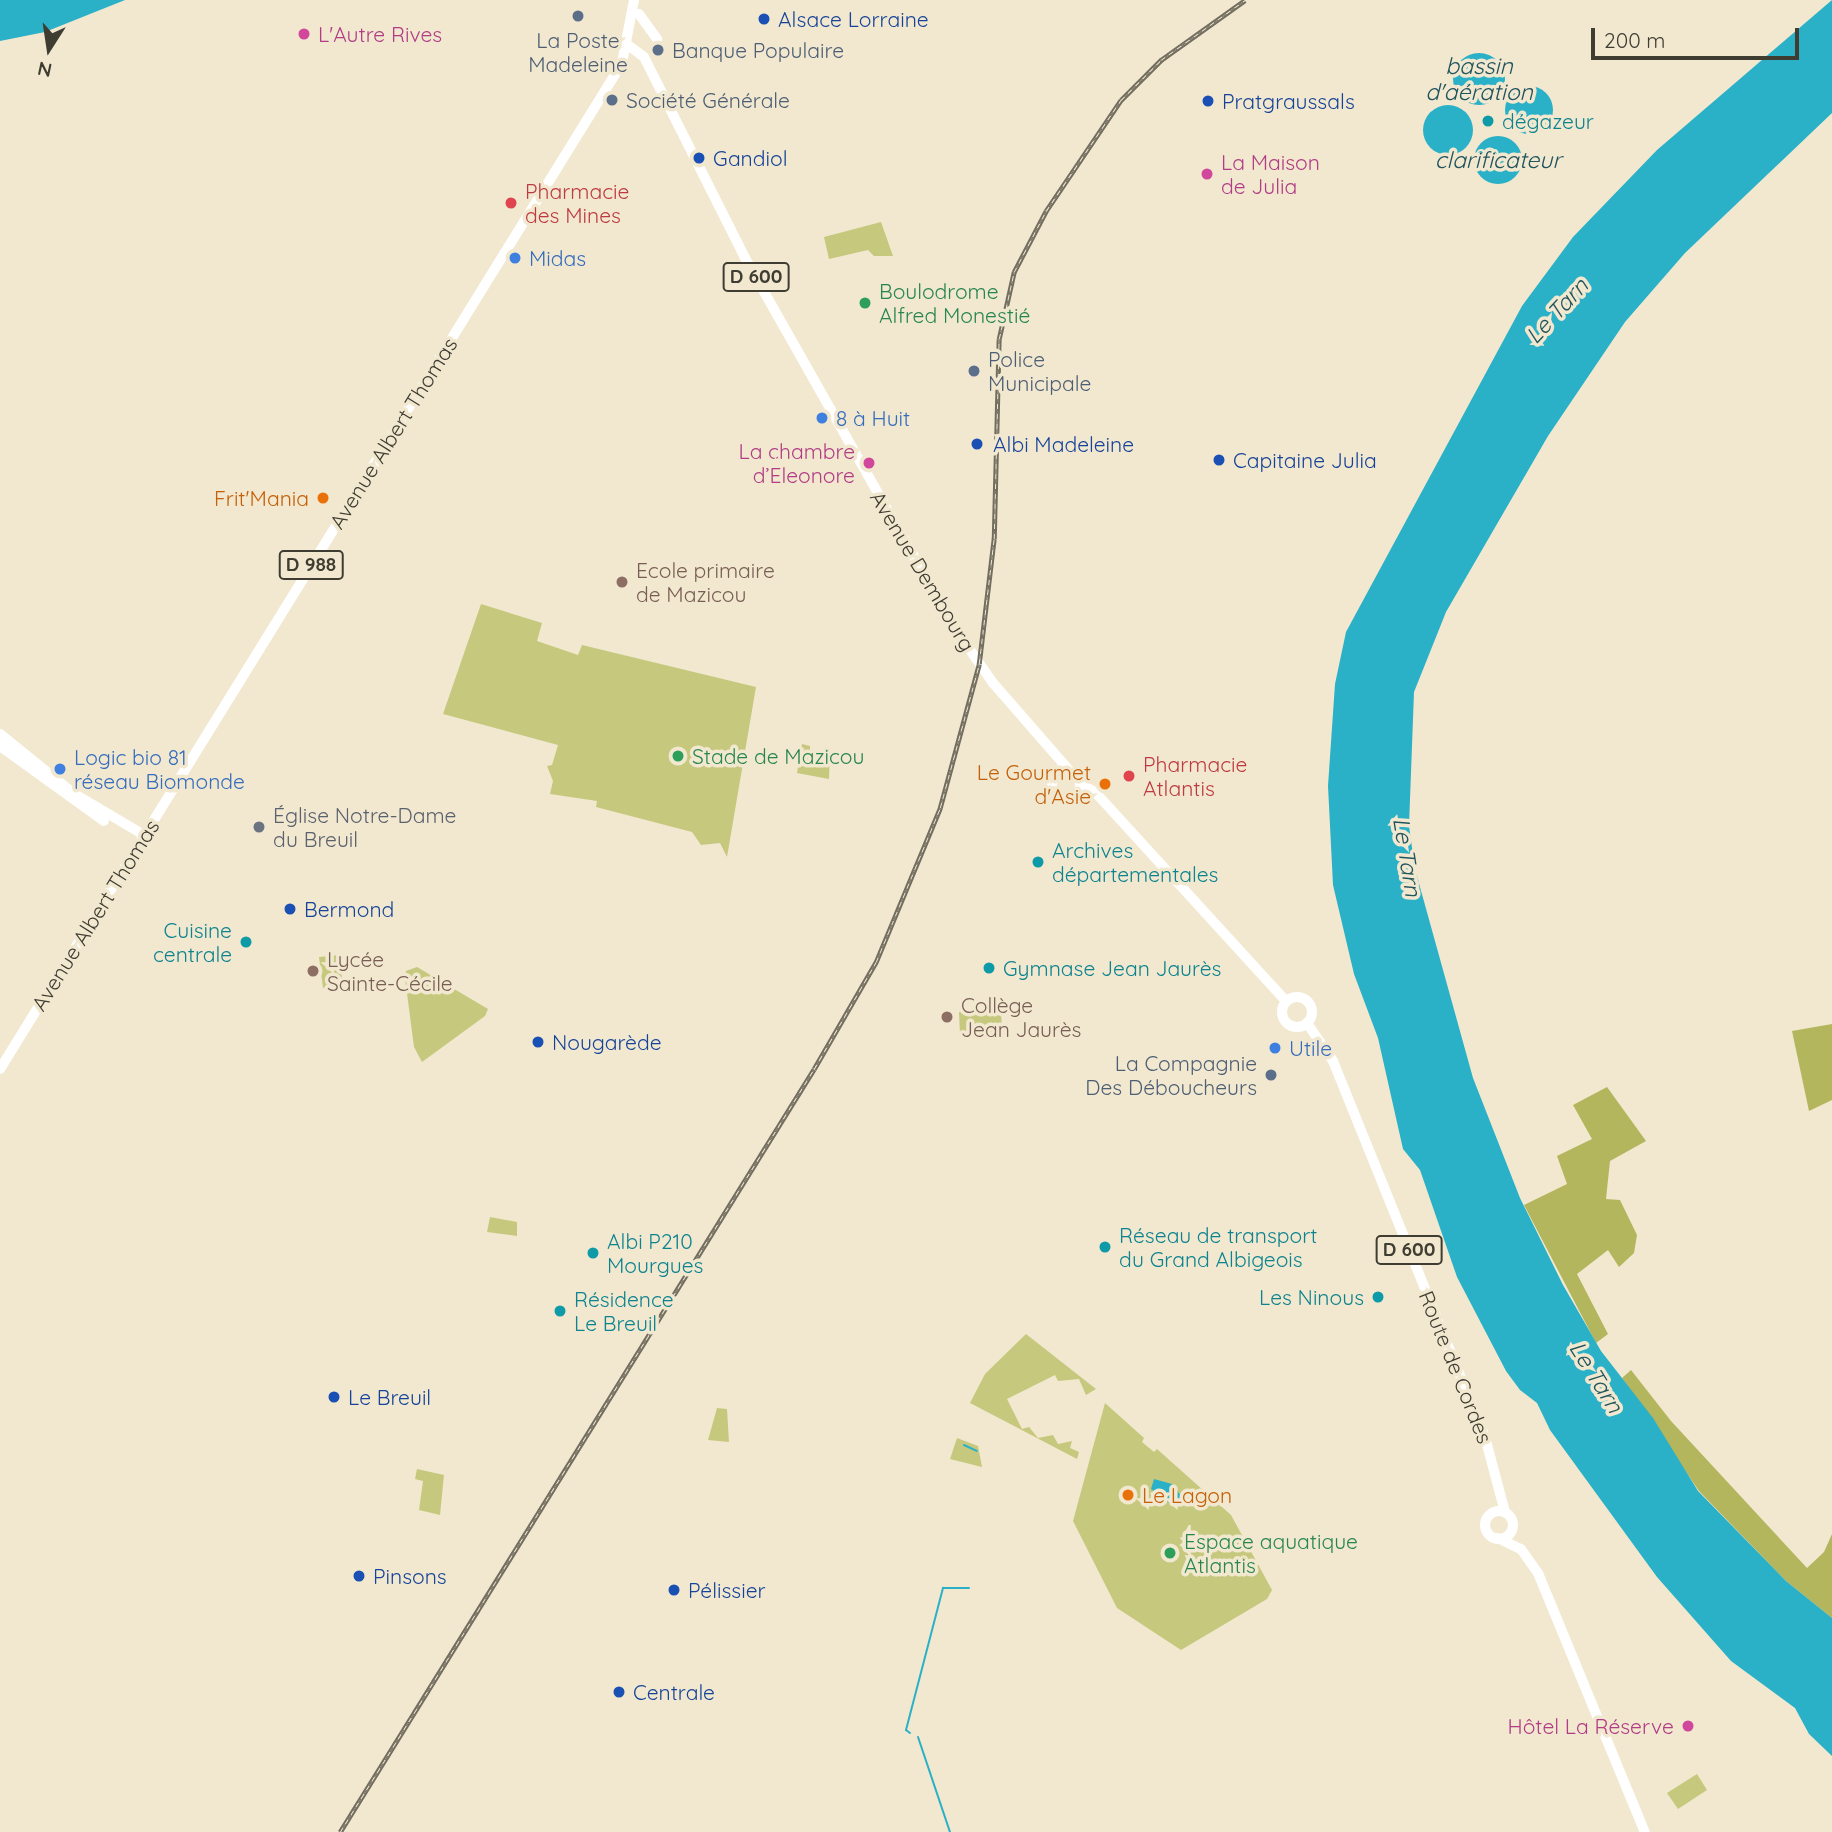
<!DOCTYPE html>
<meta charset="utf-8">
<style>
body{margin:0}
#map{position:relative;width:1832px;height:1832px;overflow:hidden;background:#f1e8cf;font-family:Quicksand,sans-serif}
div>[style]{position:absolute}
.green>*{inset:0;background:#c6c97d}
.forest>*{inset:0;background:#b3b65c}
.water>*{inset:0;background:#2ab0c7}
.round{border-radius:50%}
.stream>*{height:2px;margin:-1px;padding:0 1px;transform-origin:1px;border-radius:1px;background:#2ab0c7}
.secondary>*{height:10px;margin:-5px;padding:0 5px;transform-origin:5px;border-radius:5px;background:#fff}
.primary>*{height:10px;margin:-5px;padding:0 5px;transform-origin:5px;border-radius:5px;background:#fff}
.primary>.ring{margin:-5px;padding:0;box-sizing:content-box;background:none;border:10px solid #fff;border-radius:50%}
.rail>*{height:4.5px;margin-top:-2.25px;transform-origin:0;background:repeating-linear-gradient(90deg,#f1e8cf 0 5px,#726d5f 0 10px);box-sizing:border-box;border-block:2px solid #726d5f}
.dots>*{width:19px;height:19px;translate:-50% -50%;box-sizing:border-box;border:4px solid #f1e8cf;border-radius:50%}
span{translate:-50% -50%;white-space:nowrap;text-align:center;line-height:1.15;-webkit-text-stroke:7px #f1e8cf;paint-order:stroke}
.shield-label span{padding:2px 5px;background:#f1e8cf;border:2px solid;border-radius:5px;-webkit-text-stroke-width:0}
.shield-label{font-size:19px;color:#3f3c32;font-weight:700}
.transit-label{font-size:21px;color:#164399}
.left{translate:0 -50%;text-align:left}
.hotel-label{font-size:21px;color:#b23c85}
.right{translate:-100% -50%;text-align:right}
.service-label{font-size:21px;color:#4e5e75}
.culture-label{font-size:21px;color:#0d838f}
.health-label{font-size:21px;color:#be3a42}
.shop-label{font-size:21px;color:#366cbe}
.leisure-label{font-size:21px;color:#27864d}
.street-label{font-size:21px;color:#3f3c32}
.food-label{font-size:21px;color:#c56008}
.education-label{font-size:21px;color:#785e54}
.worship-label{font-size:21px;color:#5b616d}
.water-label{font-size:23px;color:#20545e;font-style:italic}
.north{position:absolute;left:14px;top:14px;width:70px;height:70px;-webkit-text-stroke:5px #f1e8cf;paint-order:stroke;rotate:192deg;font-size:19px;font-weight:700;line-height:28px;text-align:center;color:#3f3c32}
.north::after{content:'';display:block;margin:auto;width:24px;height:32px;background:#3f3c32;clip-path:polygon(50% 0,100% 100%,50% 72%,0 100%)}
.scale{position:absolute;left:1591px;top:28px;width:208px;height:32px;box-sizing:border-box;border:4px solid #3f3c32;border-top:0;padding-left:9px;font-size:21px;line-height:24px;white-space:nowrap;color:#3f3c32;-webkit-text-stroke:5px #f1e8cf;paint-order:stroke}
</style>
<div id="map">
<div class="green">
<div style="clip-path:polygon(881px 222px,893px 256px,874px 256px,868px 250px,829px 259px,824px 237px)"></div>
<div style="clip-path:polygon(481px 604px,542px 623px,537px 641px,578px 655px,582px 645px,756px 687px,727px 857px,720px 843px,701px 845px,692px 832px,596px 807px,597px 801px,550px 794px,553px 781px,547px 766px,552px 765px,558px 745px,443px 714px)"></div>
<div style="clip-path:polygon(802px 744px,810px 746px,810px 751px,830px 749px,829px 779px,797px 773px)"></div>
<div style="clip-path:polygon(339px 955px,343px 985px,323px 988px,319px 957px)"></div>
<div style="clip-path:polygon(417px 967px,488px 1009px,485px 1016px,422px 1062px,414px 1047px,405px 978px,406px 971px)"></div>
<div style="clip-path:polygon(1001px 1010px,1002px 1033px,960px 1034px,959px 1012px)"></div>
<div style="clip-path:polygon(490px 1217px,517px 1222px,517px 1236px,487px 1232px)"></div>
<div style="clip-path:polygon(1026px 1334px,1096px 1389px,1086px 1395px,1079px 1379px,1058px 1381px,1055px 1375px,1007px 1399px,1022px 1429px,1029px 1427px,1038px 1438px,1053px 1435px,1058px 1444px,1072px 1441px,1070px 1448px,1079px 1452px,1077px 1459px,970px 1403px,985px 1374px)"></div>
<div style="clip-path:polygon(1105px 1403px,1144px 1438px,1142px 1442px,1154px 1452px,1157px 1449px,1231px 1515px,1272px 1590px,1267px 1599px,1181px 1650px,1117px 1608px,1073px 1521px)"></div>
<div style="clip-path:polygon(717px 1408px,727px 1409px,729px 1442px,708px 1440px)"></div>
<div style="clip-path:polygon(957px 1438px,978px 1446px,982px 1467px,950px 1459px)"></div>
<div style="clip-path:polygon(417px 1469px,444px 1475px,440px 1515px,419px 1510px,423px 1481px,415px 1479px)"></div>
<div style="clip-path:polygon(1697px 1774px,1707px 1790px,1678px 1809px,1667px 1793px)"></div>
</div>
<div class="forest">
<div style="clip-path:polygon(1832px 1024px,1832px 1100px,1809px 1111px,1792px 1031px)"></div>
<div style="clip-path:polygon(1607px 1087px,1646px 1141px,1610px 1161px,1606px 1199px,1620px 1200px,1637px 1235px,1634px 1253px,1619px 1267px,1608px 1250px,1577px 1274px,1608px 1334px,1596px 1343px,1524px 1205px,1567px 1184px,1557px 1156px,1592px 1139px,1573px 1105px)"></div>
<div style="clip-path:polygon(1631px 1370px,1671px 1421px,1807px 1568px,1824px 1552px,1832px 1534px,1832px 1618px,1786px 1581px,1699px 1491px,1622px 1378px)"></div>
</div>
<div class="water">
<div style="clip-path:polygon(0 0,125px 0,45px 32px,0 41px)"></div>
<div style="clip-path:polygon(1832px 0,1832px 113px,1685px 253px,1625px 322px,1548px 436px,1446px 612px,1414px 692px,1409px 826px,1415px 869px,1473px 1078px,1520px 1198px,1563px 1285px,1601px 1351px,1653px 1418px,1698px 1491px,1786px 1581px,1832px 1618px,1832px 1756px,1809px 1734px,1795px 1708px,1731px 1661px,1657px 1577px,1550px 1430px,1537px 1403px,1520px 1390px,1506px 1371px,1457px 1277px,1420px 1170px,1403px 1149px,1378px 1038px,1354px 974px,1333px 885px,1328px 786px,1335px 684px,1346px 632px,1522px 306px,1573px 237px,1657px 150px)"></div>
<div class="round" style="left:1453px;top:53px;width:52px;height:52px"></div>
<div class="round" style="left:1505px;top:86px;width:48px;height:48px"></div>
<div class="round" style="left:1423px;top:105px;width:50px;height:50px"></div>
<div class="round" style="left:1474px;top:136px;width:48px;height:48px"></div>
<div style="clip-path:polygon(1154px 1479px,1172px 1484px,1182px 1497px,1180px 1504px,1172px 1505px,1151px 1489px)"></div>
</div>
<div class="stream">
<div style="left:964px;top:1445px;width:14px;rotate:25deg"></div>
<div style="left:910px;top:1733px;width:5px;rotate:-143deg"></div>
<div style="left:906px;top:1730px;width:147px;rotate:-75.4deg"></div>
<div style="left:943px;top:1588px;width:26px"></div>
<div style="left:918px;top:1737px;width:100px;rotate:71.4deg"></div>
</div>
<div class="secondary">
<div style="left:0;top:734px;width:94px;rotate:38.9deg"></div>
<div style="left:73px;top:793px;width:82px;rotate:30.6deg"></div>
<div style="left:0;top:746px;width:128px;rotate:35.8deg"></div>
</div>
<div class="primary">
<div style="left:639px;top:14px;width:31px;rotate:54deg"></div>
<div style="left:628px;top:45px;width:20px;rotate:37deg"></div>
<div style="left:644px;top:57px;width:225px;rotate:63.3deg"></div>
<div style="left:745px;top:258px;width:420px;rotate:60.5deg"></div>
<div style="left:952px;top:624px;width:72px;rotate:55.2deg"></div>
<div style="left:993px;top:683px;width:116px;rotate:48.9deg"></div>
<div class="ring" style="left:1052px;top:771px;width:18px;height:18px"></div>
<div style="left:1081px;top:784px;width:16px;rotate:30deg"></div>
<div style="left:1095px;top:792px;width:283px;rotate:47.6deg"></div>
<div class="ring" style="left:1282px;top:997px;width:20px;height:20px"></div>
<div style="left:1307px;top:1023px;width:46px;rotate:55.6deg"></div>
<div style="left:1333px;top:1061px;width:406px;rotate:68deg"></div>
<div style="left:1485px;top:1437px;width:78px;rotate:75.1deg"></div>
<div style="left:0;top:1069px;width:1183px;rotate:-58.27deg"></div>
<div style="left:622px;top:63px;width:64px;rotate:-79.2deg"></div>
<div class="ring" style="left:1485px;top:1511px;width:18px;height:18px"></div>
<div style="left:1498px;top:1538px;width:25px;rotate:26deg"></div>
<div style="left:1521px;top:1549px;width:29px;rotate:55deg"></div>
<div style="left:1538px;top:1573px;width:280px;rotate:67.6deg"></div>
</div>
<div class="rail">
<div style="left:340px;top:1832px;width:898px;rotate:-58.15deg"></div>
<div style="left:814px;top:1069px;width:124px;rotate:-59.9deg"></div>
<div style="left:876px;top:962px;width:167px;rotate:-67.4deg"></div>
<div style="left:940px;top:808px;width:149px;rotate:-74.8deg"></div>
<div style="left:979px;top:664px;width:126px;rotate:-83.2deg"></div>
<div style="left:994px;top:539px;width:200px;rotate:-88.6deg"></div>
<div style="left:999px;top:339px;width:69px;rotate:-77.4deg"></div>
<div style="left:1014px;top:272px;width:69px;rotate:-62.3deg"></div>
<div style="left:1046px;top:211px;width:134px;rotate:-56deg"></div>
<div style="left:1121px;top:100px;width:57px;rotate:-45deg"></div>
<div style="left:1161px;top:60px;width:103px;rotate:-35.5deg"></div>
</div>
<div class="dots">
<div style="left:578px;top:16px;background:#5c6f8a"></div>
<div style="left:764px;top:19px;background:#1a4fb4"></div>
<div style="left:304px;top:34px;background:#d1479c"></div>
<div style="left:658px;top:50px;background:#5c6f8a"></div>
<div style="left:612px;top:100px;background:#5c6f8a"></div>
<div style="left:1208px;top:101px;background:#1a4fb4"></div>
<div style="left:1488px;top:121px;background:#0f9aa8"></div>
<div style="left:699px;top:158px;background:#1a4fb4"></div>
<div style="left:1207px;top:174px;background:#d1479c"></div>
<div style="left:511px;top:203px;background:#e0444e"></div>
<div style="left:515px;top:258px;background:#3f7fe0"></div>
<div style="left:865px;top:303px;background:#2e9e5b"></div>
<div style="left:974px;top:371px;background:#5c6f8a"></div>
<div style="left:822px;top:418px;background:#3f7fe0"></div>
<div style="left:977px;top:444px;background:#1a4fb4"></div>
<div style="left:1219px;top:460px;background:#1a4fb4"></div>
<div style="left:869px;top:463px;background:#d1479c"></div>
<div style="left:323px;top:498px;background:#e8710a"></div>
<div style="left:622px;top:582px;background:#8d6e63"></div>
<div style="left:678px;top:756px;background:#2e9e5b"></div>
<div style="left:60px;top:769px;background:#3f7fe0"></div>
<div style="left:1129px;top:776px;background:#e0444e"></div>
<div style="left:1105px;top:784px;background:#e8710a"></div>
<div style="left:259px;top:827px;background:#6b7280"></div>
<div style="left:1038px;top:862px;background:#0f9aa8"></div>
<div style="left:290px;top:909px;background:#1a4fb4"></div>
<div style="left:246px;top:942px;background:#0f9aa8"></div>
<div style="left:989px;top:968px;background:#0f9aa8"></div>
<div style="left:313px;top:971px;background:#8d6e63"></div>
<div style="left:947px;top:1017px;background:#8d6e63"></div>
<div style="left:538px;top:1042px;background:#1a4fb4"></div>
<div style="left:1275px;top:1048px;background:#3f7fe0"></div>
<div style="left:1271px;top:1075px;background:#5c6f8a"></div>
<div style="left:1105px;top:1247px;background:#0f9aa8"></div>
<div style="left:593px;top:1253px;background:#0f9aa8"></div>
<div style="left:1378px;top:1297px;background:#0f9aa8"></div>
<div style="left:560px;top:1311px;background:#0f9aa8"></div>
<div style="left:334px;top:1397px;background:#1a4fb4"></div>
<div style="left:1128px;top:1495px;background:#e8710a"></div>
<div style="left:1170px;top:1553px;background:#2e9e5b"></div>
<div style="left:359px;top:1576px;background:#1a4fb4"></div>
<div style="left:674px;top:1590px;background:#1a4fb4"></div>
<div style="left:619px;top:1692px;background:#1a4fb4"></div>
<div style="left:1688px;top:1726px;background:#d1479c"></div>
</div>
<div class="shield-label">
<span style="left:756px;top:277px">D 600</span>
<span style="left:311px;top:565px">D 988</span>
<span style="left:1409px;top:1250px">D 600</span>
</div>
<div class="transit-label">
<span class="left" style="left:778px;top:19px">Alsace Lorraine</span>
<span class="left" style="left:1222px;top:101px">Pratgraussals</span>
<span class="left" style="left:713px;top:158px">Gandiol</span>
<span class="left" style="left:993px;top:444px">Albi Madeleine</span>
<span class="left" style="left:1233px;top:460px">Capitaine Julia</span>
<span class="left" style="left:304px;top:909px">Bermond</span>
<span class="left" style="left:552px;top:1042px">Nougarède</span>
<span class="left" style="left:348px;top:1397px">Le Breuil</span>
<span class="left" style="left:373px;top:1576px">Pinsons</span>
<span class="left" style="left:688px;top:1590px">Pélissier</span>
<span class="left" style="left:633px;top:1692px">Centrale</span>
</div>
<div class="hotel-label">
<span class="left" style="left:318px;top:34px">L'Autre Rives</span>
<span class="left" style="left:1221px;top:174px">La Maison<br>de Julia</span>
<span class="right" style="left:855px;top:463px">La chambre<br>d’Eleonore</span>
<span class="right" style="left:1674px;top:1726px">Hôtel La Réserve</span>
</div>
<div class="service-label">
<span style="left:578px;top:52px">La Poste<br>Madeleine</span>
<span class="left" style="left:672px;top:50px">Banque Populaire</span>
<span class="left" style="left:626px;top:100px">Société Générale</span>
<span class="left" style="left:988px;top:371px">Police<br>Municipale</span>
<span class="right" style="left:1257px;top:1075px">La Compagnie<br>Des Déboucheurs</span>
</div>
<div class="culture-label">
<span class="left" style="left:1502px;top:121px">dégazeur</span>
<span class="left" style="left:1052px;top:862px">Archives<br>départementales</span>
<span class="right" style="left:232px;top:942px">Cuisine<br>centrale</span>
<span class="left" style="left:1003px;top:968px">Gymnase Jean Jaurès</span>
<span class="left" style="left:1119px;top:1247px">Réseau de transport<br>du Grand Albigeois</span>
<span class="left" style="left:607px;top:1253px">Albi P210<br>Mourgues</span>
<span class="right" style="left:1364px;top:1297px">Les Ninous</span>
<span class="left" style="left:574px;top:1311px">Résidence<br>Le Breuil</span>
</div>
<div class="health-label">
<span class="left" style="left:525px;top:203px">Pharmacie<br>des Mines</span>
<span class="left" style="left:1143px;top:776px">Pharmacie<br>Atlantis</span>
</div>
<div class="shop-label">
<span class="left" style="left:529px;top:258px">Midas</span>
<span class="left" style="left:836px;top:418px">8 à Huit</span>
<span class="left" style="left:74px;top:769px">Logic bio 81<br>réseau Biomonde</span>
<span class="left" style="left:1289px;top:1048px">Utile</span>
</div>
<div class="leisure-label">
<span class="left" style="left:879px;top:303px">Boulodrome<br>Alfred Monestié</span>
<span class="left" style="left:692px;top:756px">Stade de Mazicou</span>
<span class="left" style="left:1184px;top:1553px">Espace aquatique<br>Atlantis</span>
</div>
<div class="street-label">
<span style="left:393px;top:433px;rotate:-58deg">Avenue Albert Thomas</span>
<span style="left:923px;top:571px;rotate:59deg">Avenue Dembourg</span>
<span style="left:95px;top:915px;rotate:-58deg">Avenue Albert Thomas</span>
<span style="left:1456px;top:1367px;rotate:68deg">Route de Cordes</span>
</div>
<div class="food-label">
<span class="right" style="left:309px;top:498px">Frit'Mania</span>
<span class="right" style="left:1091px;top:784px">Le Gourmet<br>d'Asie</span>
<span class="left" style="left:1142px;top:1495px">Le Lagon</span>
</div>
<div class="education-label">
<span class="left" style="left:636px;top:582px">Ecole primaire<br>de Mazicou</span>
<span class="left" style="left:327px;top:971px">Lycée<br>Sainte-Cécile</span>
<span class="left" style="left:961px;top:1017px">Collège<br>Jean Jaurès</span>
</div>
<div class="worship-label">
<span class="left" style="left:273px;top:827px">Église Notre-Dame<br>du Breuil</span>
</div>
<div class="water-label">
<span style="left:1479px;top:79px">bassin<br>d'aération</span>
<span style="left:1498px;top:160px">clarificateur</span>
<span style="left:1557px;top:311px;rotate:-47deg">Le Tarn</span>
<span style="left:1407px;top:857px;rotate:81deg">Le Tarn</span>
<span style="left:1596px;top:1377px;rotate:58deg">Le Tarn</span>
</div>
<div class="north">N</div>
<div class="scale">200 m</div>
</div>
